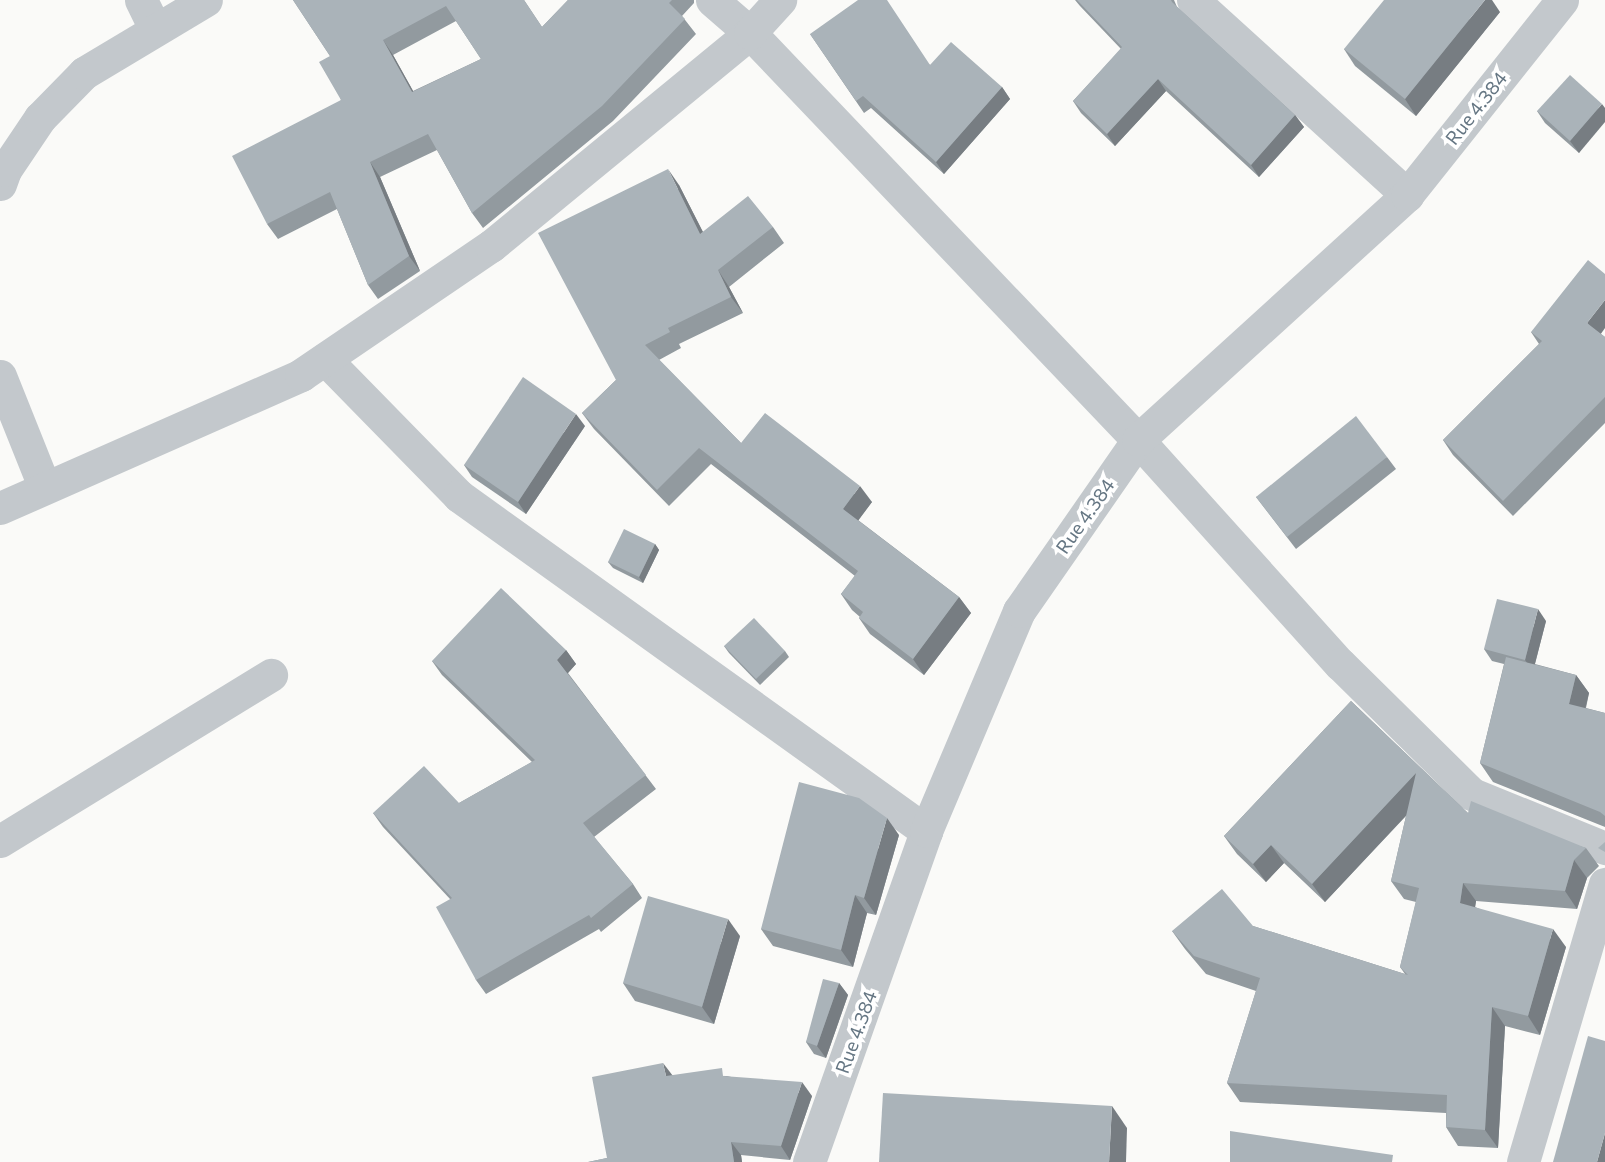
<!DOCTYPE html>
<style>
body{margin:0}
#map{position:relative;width:1605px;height:1162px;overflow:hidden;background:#fafaf8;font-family:Commissioner,sans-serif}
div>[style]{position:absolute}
.street>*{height:33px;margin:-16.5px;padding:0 16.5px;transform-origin:16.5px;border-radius:16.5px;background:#c3c8cc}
.wall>*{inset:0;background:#929a9f}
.shaded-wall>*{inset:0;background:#777d82}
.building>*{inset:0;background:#aab3b9}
span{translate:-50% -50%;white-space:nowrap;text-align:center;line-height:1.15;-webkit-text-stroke:7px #fff;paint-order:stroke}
.street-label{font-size:19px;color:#657683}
</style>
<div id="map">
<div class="street">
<div style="left:141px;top:0;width:32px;rotate:64deg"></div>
<div style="left:712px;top:0;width:50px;rotate:41deg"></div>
<div style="left:750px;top:33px;width:562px;rotate:46.37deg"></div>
<div style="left:1138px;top:440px;width:302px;rotate:48deg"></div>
<div style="left:1340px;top:664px;width:185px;rotate:44.6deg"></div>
<div style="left:1472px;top:794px;width:144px;rotate:22.1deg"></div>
<div style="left:1193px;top:0;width:290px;rotate:42.3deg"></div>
<div style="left:0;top:184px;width:15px;rotate:-70deg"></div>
<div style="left:5px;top:170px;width:63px;rotate:-56.1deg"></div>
<div style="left:40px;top:118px;width:63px;rotate:-45.6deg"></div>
<div style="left:84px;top:73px;width:142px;rotate:-30.9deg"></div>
<div style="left:325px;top:359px;width:192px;rotate:45.6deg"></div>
<div style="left:459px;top:496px;width:575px;rotate:35.65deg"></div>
<div style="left:0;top:376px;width:118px;rotate:68.2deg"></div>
<div style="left:0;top:508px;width:329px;rotate:-23.8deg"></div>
<div style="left:301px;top:375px;width:230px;rotate:-34.2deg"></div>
<div style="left:491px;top:246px;width:335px;rotate:-39.4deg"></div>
<div style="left:750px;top:33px;width:45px;rotate:-47.7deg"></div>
<div style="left:0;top:841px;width:318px;rotate:-31.5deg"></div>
<div style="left:809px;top:1162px;width:351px;rotate:-70.5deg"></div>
<div style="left:926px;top:831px;width:239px;rotate:-67.1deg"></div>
<div style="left:1019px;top:611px;width:208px;rotate:-55.2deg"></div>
<div style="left:1138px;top:440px;width:364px;rotate:-42.3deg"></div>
<div style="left:1407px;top:195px;width:249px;rotate:-51.5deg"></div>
<div style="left:1523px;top:1162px;width:290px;rotate:-73.6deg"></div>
</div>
<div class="wall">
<div style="clip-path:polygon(evenodd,293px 0,524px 0,542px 27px,568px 0,694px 0,694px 3px,682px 16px,696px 34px,613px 121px,483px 228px,472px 213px,437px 150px,380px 177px,420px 271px,378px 299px,368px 285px,337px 209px,278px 239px,267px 224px,341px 100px,330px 56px,293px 0,456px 21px,481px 59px,413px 91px,393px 55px,456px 21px)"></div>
<div style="clip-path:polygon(1075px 0,1174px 0,1177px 7px,1295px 115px,1304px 127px,1259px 177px,1166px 91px,1115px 146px,1081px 113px,1073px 101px,1121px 49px,1080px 6px)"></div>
<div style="clip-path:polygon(1500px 12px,1416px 116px,1355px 66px,1344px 49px)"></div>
<div style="clip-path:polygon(810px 34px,931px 65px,1002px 87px,1010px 99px,944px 174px,871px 108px,864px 113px)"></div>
<div style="clip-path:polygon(1605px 108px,1579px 153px,1545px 123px,1537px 111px)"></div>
<div style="clip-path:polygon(679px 185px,703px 232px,773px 227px,784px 243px,729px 287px,743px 313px,679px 344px,681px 348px,659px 360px,741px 443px,872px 502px,858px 520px,959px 597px,971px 613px,924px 675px,870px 634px,859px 618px,860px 617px,852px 610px,841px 594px,855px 576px,711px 464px,669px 506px,594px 429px,582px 413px,616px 380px)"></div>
<div style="clip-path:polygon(1531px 332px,1601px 334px,1605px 337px,1605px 423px,1513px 516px,1453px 455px,1443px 440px,1539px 344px)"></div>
<div style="clip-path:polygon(585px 426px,526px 514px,472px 477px,464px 465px)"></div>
<div style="clip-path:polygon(1387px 457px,1396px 469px,1296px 549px,1256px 497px)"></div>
<div style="clip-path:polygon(655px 544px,659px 550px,643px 583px,613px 568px,608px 562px)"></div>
<div style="clip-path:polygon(1546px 621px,1535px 664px,1576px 675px,1589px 693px,1586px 708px,1605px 713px,1605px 827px,1493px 782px,1480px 763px,1504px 664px,1492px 661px,1484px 649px)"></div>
<div style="clip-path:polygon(724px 646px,785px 651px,789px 657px,760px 685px,729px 653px)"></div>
<div style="clip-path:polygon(566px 650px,576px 664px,568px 673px,656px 789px,594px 837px,633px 884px,642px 898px,601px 932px,599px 929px,486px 994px,476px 980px,450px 899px,383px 827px,373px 813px,459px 803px,532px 762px,442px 675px,432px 661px)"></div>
<div style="clip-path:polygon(1351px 701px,1468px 813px,1586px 848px,1599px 866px,1587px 878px,1577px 909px,1476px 901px,1475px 907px,1566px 947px,1540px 1035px,1505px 1026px,1498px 1148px,1458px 1146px,1446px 1127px,1446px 1113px,1240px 1102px,1227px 1083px,1256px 991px,1206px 974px,1185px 949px,1172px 931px,1253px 926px,1405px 974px,1400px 967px,1416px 902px,1404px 899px,1391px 881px,1406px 816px,1325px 902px,1284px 863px,1266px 882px,1237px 854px,1224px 836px)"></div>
<div style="clip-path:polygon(899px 835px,876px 915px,867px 913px,853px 967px,773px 946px,761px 929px)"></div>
<div style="clip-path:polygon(740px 936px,714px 1024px,635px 1001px,623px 983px)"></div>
<div style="clip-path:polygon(839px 983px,848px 995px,826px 1058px,814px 1054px,806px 1042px)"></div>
<div style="clip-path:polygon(672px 1075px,727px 1076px,812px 1096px,790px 1160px,741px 1155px,742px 1162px,588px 1162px,607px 1158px)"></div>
</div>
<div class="shaded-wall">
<div style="clip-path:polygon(1485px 0,1492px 0,1500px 12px,1416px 116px,1405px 99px)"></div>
<div style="clip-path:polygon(383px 40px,393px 55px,422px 107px,412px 92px)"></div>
<div style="clip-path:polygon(1158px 79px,1166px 91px,1115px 146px,1107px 134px)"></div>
<div style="clip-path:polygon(1002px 87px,1010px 99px,944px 174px,936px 162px)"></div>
<div style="clip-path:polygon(1602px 104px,1605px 108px,1605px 122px,1579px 153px,1570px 141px)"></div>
<div style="clip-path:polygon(1295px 115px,1304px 127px,1259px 177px,1251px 165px)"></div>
<div style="clip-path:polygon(370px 162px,380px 177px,420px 271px,409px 256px)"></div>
<div style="clip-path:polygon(668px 169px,679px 185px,712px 250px,700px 234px)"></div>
<div style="clip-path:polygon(718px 270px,729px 287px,743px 313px,731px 297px)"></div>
<div style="clip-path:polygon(1605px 300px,1605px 328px,1598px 338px,1587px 323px)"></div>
<div style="clip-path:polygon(576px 414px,585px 426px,526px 514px,518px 502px)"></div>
<div style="clip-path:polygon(860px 486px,872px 502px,855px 525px,843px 509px)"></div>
<div style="clip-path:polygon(655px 544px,659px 550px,643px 583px,639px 577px)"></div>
<div style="clip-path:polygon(959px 597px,971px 613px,924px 675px,913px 659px)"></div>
<div style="clip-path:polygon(1538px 609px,1546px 621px,1533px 671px,1525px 660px)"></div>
<div style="clip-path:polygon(566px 650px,576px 664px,567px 674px,557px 660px)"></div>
<div style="clip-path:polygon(1576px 675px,1589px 693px,1582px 722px,1569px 704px)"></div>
<div style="clip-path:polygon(1416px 773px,1428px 792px,1325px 902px,1312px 884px)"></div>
<div style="clip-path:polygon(887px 818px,899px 835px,876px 915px,864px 898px)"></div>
<div style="clip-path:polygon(1271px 845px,1284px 863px,1266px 882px,1253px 864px)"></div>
<div style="clip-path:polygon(1574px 860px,1587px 878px,1577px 909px,1565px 891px)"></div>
<div style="clip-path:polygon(1463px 883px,1476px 901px,1473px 921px,1460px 903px)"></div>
<div style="clip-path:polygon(855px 895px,867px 913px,853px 967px,841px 950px)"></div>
<div style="clip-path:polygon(728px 919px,740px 936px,714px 1024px,702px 1007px)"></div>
<div style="clip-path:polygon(1553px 929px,1566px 947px,1540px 1035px,1528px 1016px)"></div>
<div style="clip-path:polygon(839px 983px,848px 995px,826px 1058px,817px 1046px)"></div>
<div style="clip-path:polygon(1492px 1007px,1505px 1026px,1498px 1148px,1485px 1130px)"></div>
<div style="clip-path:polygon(663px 1063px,673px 1076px,666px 1076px)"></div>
<div style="clip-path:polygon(802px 1082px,812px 1096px,790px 1160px,781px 1146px)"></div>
<div style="clip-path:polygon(1112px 1106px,1127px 1128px,1126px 1162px,1109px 1162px)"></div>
<div style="clip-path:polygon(1605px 1133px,1605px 1162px,1597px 1162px)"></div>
<div style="clip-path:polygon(731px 1142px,741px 1155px,742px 1162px,734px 1162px)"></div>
</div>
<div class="building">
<div style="clip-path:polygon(evenodd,293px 0,524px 0,542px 27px,568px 0,672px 0,669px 3px,685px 19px,602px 106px,472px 213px,428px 134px,370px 162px,409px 256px,368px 285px,330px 192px,267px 224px,232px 156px,341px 100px,319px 62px,330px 56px,293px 0,446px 6px,481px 59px,412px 92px,383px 40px,446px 6px)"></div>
<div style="clip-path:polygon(858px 0,887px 0,930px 65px,951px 42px,1002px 87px,936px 162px,863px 96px,856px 101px,810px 34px)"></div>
<div style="clip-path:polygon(1077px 0,1171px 0,1172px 2px,1295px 115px,1251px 165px,1158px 79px,1107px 134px,1073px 101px,1122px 47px)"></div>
<div style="clip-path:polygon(1384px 0,1485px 0,1405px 99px,1344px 49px)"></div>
<div style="clip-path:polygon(1570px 75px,1602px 104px,1570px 141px,1537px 111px)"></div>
<div style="clip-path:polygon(668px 169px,700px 234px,748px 196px,773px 227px,718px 270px,731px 297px,668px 328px,670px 332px,645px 345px,741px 443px,765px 413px,860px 486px,843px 509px,959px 597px,913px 659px,859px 618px,863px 612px,841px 594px,858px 571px,699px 448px,657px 490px,582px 413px,616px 380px,538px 233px)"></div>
<div style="clip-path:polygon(1588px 260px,1605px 274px,1605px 300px,1587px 323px,1605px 337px,1605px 397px,1503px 501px,1443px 440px,1542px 341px,1531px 332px)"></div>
<div style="clip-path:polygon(523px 377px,576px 414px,518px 502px,464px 465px)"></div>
<div style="clip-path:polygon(1356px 416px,1387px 457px,1287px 537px,1256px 497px)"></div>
<div style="clip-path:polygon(624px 529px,655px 544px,639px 577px,608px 562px)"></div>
<div style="clip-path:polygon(501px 588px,566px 650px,557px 660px,646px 775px,583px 823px,633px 884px,591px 918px,589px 915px,476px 980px,436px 907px,452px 898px,373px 813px,424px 766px,459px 803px,535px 760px,432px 661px)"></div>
<div style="clip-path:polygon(1497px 599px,1538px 609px,1525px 660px,1484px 649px)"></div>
<div style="clip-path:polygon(754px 618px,785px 651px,756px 679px,724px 646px)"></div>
<div style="clip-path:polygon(1506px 657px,1576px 675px,1569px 704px,1605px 713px,1605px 816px,1600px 812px,1480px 763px)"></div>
<div style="clip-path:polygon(1351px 701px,1468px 813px,1471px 801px,1586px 848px,1574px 860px,1565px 891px,1463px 883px,1460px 903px,1553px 929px,1528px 1016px,1492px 1007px,1485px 1130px,1446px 1127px,1447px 1095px,1227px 1083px,1260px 978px,1194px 956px,1172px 931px,1222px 889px,1253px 926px,1408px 975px,1400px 967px,1419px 888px,1391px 881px,1416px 773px,1312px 884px,1271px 845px,1253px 864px,1224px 836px)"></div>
<div style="clip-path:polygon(799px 782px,859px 798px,887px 818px,864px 898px,855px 895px,841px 950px,761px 929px)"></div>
<div style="clip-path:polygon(1605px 842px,1605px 852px,1598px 848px)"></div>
<div style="clip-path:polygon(648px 896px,728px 919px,702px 1007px,623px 983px)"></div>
<div style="clip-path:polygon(823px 979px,839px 983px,817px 1046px,806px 1042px)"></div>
<div style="clip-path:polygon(1588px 1036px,1605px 1041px,1605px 1133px,1597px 1162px,1553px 1162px)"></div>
<div style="clip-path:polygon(663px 1063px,666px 1076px,722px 1068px,723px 1076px,802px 1082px,781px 1146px,731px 1142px,734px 1162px,588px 1162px,607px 1158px,592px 1077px)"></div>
<div style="clip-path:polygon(883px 1093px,1112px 1106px,1109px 1162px,879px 1162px)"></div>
<div style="clip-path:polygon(1230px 1131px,1393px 1155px,1392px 1162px,1230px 1162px)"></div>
</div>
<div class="street-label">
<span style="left:1476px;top:108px;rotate:-52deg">Rue 4.384</span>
<span style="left:1085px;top:516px;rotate:-55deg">Rue 4.384</span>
<span style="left:856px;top:1032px;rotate:-70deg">Rue 4.384</span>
</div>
</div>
